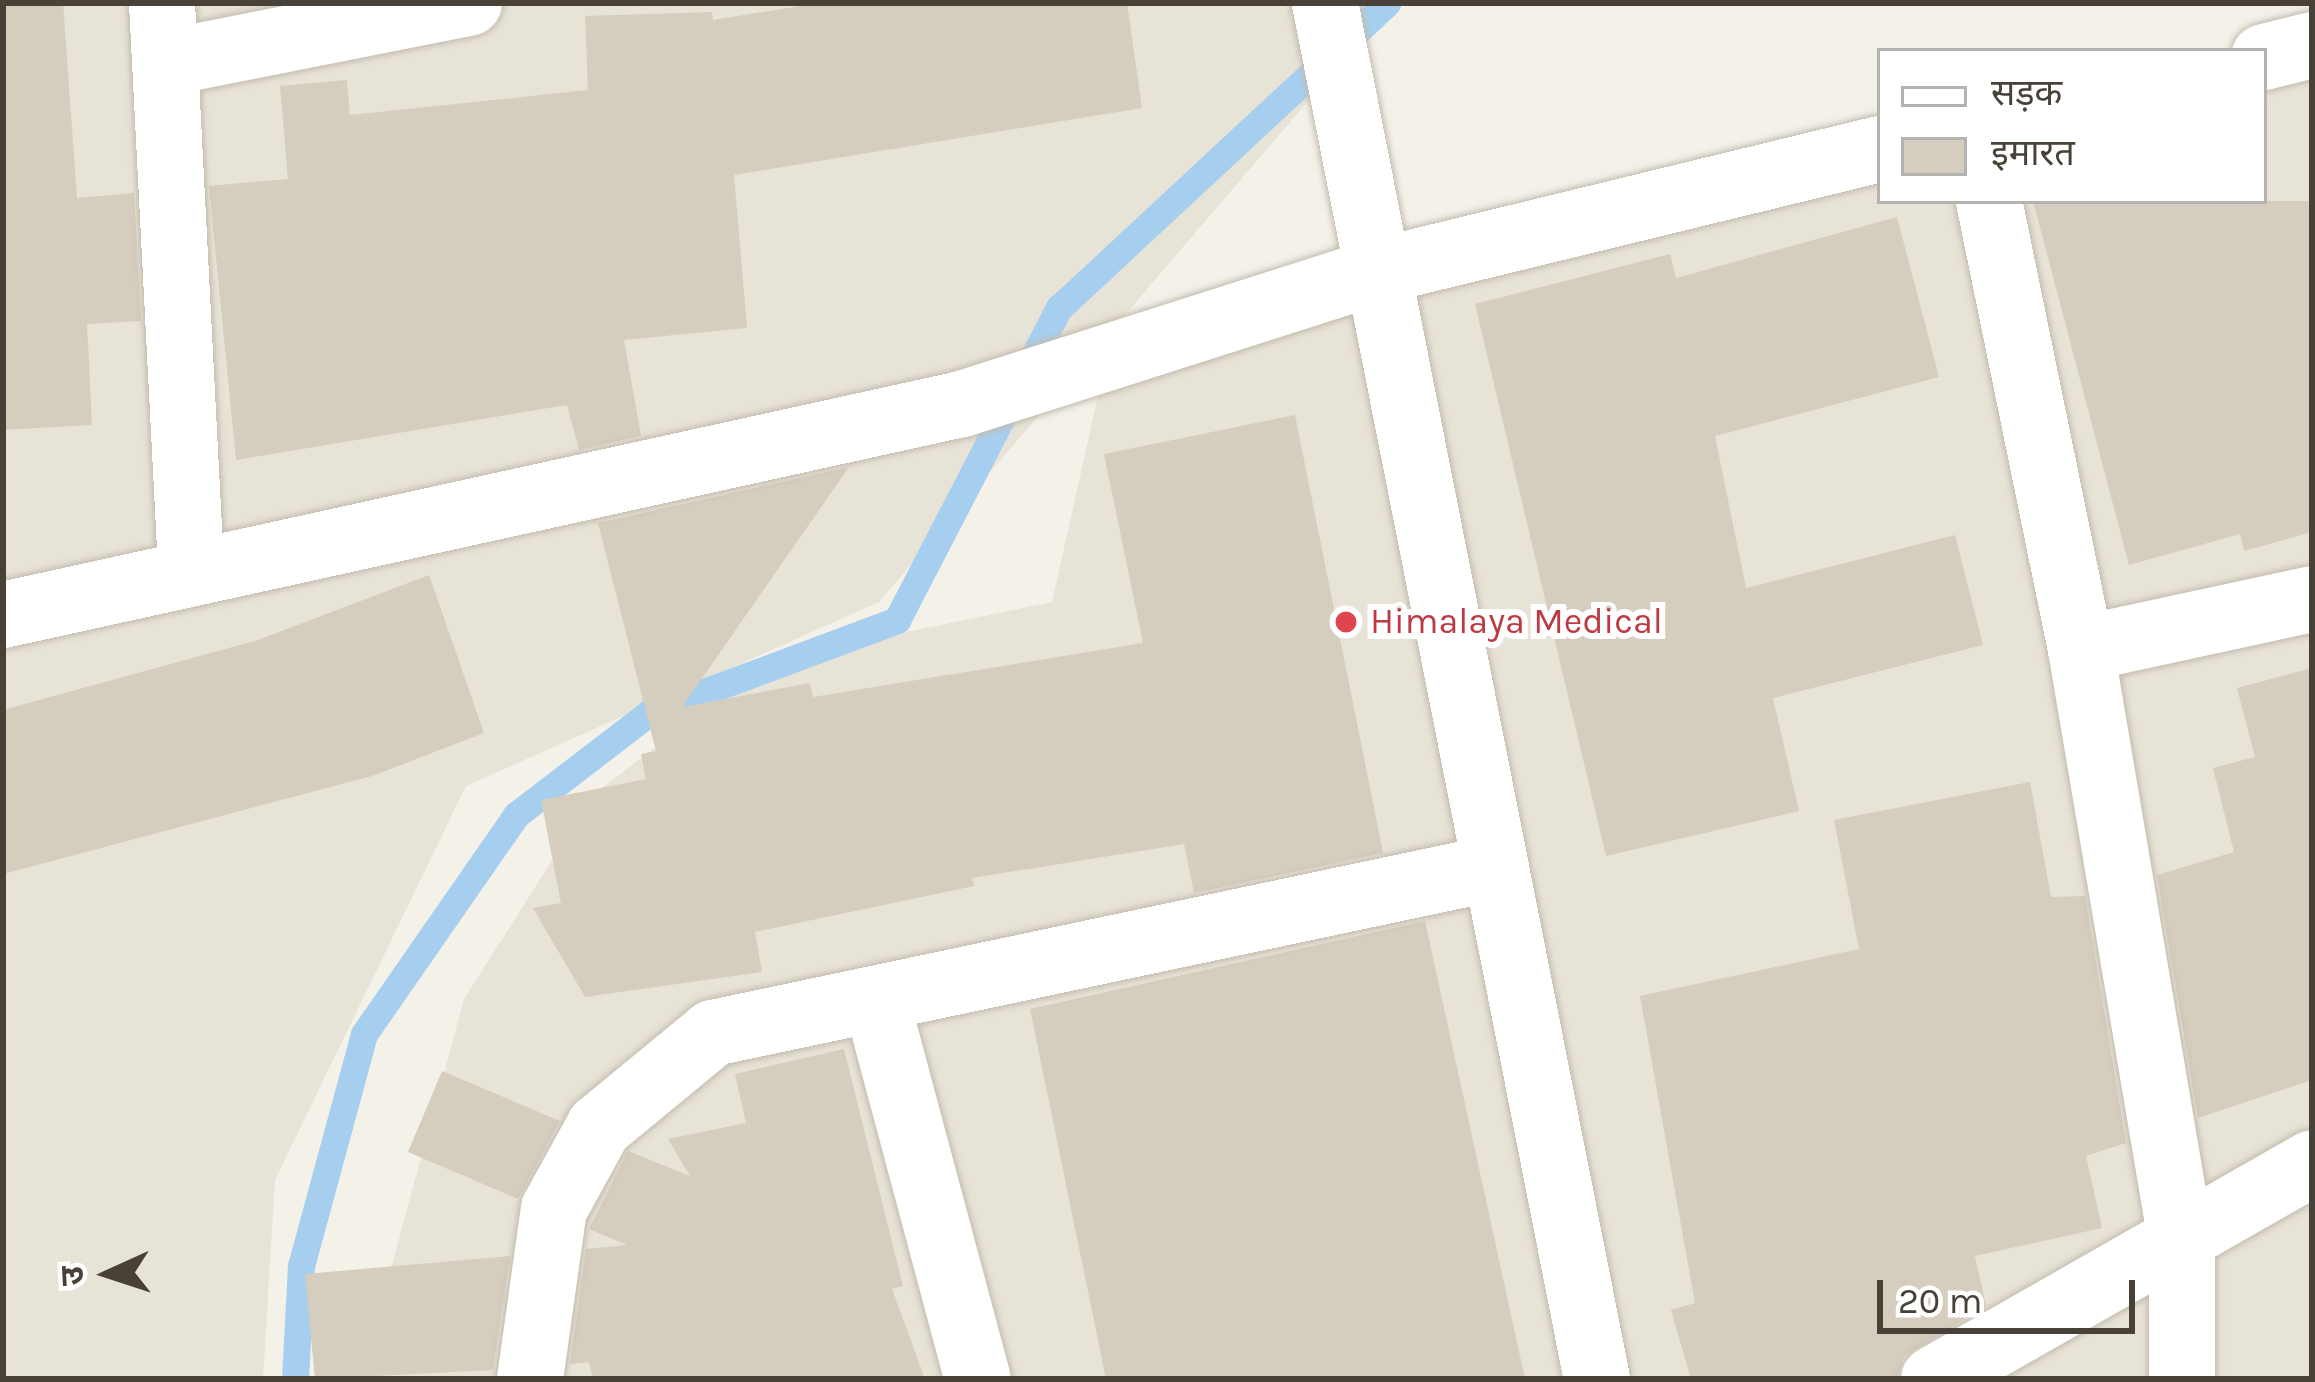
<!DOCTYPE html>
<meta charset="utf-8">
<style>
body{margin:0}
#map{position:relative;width:2315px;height:1382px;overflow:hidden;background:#f4f1e9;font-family:Karla,"Noto Sans Devanagari",sans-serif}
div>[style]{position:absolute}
.residential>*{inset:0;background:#e8e3d7}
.stream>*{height:27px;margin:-13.5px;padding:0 13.5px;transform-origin:13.5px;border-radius:13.5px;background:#a6cfef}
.building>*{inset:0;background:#d5cdbe}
.roads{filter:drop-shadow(0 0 3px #c2bcae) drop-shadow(0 0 3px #c2bcae)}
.minor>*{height:66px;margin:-33px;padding:0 33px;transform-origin:33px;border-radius:33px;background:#fff}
.dots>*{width:33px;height:33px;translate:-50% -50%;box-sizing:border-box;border:6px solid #fff;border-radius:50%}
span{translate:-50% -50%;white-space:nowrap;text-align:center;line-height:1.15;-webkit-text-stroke:12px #fff;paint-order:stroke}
.health-label{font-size:36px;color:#be3a42}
.left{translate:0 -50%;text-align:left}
.frame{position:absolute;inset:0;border:6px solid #474137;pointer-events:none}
.legend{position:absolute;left:1877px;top:48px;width:390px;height:156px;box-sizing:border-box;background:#fff;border:3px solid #b5b3af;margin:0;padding:15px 21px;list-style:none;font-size:36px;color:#474137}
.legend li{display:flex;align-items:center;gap:24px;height:60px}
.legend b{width:60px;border:3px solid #b5b3af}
.north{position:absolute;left:48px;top:1214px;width:120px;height:120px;-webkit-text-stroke:9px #fff;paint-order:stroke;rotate:267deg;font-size:33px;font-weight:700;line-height:48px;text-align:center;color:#474137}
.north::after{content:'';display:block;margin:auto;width:42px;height:54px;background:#474137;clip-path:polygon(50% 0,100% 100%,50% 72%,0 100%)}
.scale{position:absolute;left:1877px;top:1280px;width:258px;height:54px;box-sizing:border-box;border:6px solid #474137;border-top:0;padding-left:15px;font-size:36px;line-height:42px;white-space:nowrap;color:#474137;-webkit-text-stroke:9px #fff;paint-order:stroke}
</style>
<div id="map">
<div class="residential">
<div style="clip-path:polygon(3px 3px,1392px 3px,879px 602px,466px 786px,275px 1180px,263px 1379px,3px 1379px)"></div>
<div style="clip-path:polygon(2312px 40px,2312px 1379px,361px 1379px,464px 999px,595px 793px,771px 660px,1052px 602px,1098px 396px,1880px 123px,1880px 201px,2264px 201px,2264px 51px)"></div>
</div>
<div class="stream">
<div style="left:295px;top:1379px;width:113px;rotate:-87deg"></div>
<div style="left:301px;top:1266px;width:240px;rotate:-74.8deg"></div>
<div style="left:364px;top:1034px;width:267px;rotate:-55.2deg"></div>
<div style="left:516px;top:815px;width:169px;rotate:-37.5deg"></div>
<div style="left:650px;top:712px;width:264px;rotate:-20.4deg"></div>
<div style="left:897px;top:620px;width:352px;rotate:-62.6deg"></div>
<div style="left:1059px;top:308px;width:448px;rotate:-42.9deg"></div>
</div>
<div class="building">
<div style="clip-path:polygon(3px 3px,63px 3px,77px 198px,134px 193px,141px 321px,87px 324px,92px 425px,3px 430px)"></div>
<div style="clip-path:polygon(819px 3px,1127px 3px,1142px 108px,734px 175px,747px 328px,624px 340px,641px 436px,579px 450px,567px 405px,236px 460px,209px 186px,288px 179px,280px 86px,347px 80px,350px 115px,588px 90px,585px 16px,712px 12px,713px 20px)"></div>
<div style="clip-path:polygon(2033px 201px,2312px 201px,2312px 532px,2244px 551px,2240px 534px,2129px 565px)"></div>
<div style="clip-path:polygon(1897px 217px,1939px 377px,1715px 436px,1746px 588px,1955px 535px,1983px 645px,1773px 698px,1799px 811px,1606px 856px,1475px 304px,1670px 254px,1676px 278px)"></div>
<div style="clip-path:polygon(1295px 415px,1383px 853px,1194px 893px,1184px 844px,972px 878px,974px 886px,755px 932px,762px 972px,585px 997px,533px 908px,561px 903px,541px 800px,646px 779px,641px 754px,656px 751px,598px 523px,849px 467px,682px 707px,810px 683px,813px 697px,1143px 643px,1104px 454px)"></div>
<div style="clip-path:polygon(429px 575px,484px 733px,372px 776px,3px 874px,3px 710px,258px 640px)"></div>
<div style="clip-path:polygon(2312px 668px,2312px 1080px,2198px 1118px,2157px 875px,2234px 852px,2213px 768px,2255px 757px,2237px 688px)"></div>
<div style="clip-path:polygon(2030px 782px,2051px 897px,2085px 896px,2126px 1143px,2086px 1156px,2102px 1228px,1975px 1256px,1986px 1306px,1904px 1356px,1897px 1379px,1691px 1379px,1671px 1310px,1695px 1303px,1640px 996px,1859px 949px,1834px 820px)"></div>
<div style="clip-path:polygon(1425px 921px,1525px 1379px,1106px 1379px,1030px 1009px)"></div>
<div style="clip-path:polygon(844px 1049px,903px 1286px,892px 1289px,925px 1379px,593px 1379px,589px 1362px,570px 1364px,586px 1249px,627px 1245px,589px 1229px,628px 1151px,690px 1176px,668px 1139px,746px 1123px,735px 1074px)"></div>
<div style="clip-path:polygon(442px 1071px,560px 1121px,518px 1199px,408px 1152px)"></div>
<div style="clip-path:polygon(510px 1256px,493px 1370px,315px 1379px,305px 1274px)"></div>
</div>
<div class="roads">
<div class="minor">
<div style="left:162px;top:3px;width:566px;rotate:87.06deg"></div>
<div style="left:1325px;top:3px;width:1403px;rotate:78.82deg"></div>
<div style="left:2264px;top:57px;width:49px;rotate:-14deg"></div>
<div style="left:165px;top:63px;width:310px;rotate:-11.2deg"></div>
<div style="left:1989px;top:201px;width:457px;rotate:78.4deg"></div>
<div style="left:2081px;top:649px;width:605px;rotate:80.4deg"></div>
<div style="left:2182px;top:1246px;width:133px;rotate:90deg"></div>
<div style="left:3px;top:615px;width:982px;rotate:-12.41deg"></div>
<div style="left:962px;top:404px;width:438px;rotate:-17.7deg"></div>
<div style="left:1379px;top:271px;width:516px;rotate:-13.69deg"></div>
<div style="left:2081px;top:649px;width:236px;rotate:-12.2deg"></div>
<div style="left:877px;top:1003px;width:389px;rotate:75deg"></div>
<div style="left:530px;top:1379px;width:172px;rotate:-82deg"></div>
<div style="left:554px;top:1209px;width:94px;rotate:-61.2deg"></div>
<div style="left:599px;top:1127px;width:148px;rotate:-39.5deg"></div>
<div style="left:713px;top:1033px;width:797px;rotate:-11.94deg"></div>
<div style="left:1934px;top:1379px;width:435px;rotate:-29.7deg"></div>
</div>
</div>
<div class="dots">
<div style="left:1346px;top:622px;background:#e0444e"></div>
</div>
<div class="health-label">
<span class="left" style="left:1370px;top:622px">Himalaya Medical</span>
</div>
<div class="frame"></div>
<ul class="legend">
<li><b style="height:15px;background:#fff"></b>सड़क</li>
<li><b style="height:33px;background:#d5cdbe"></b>इमारत</li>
</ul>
<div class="north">उ</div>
<div class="scale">20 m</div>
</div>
